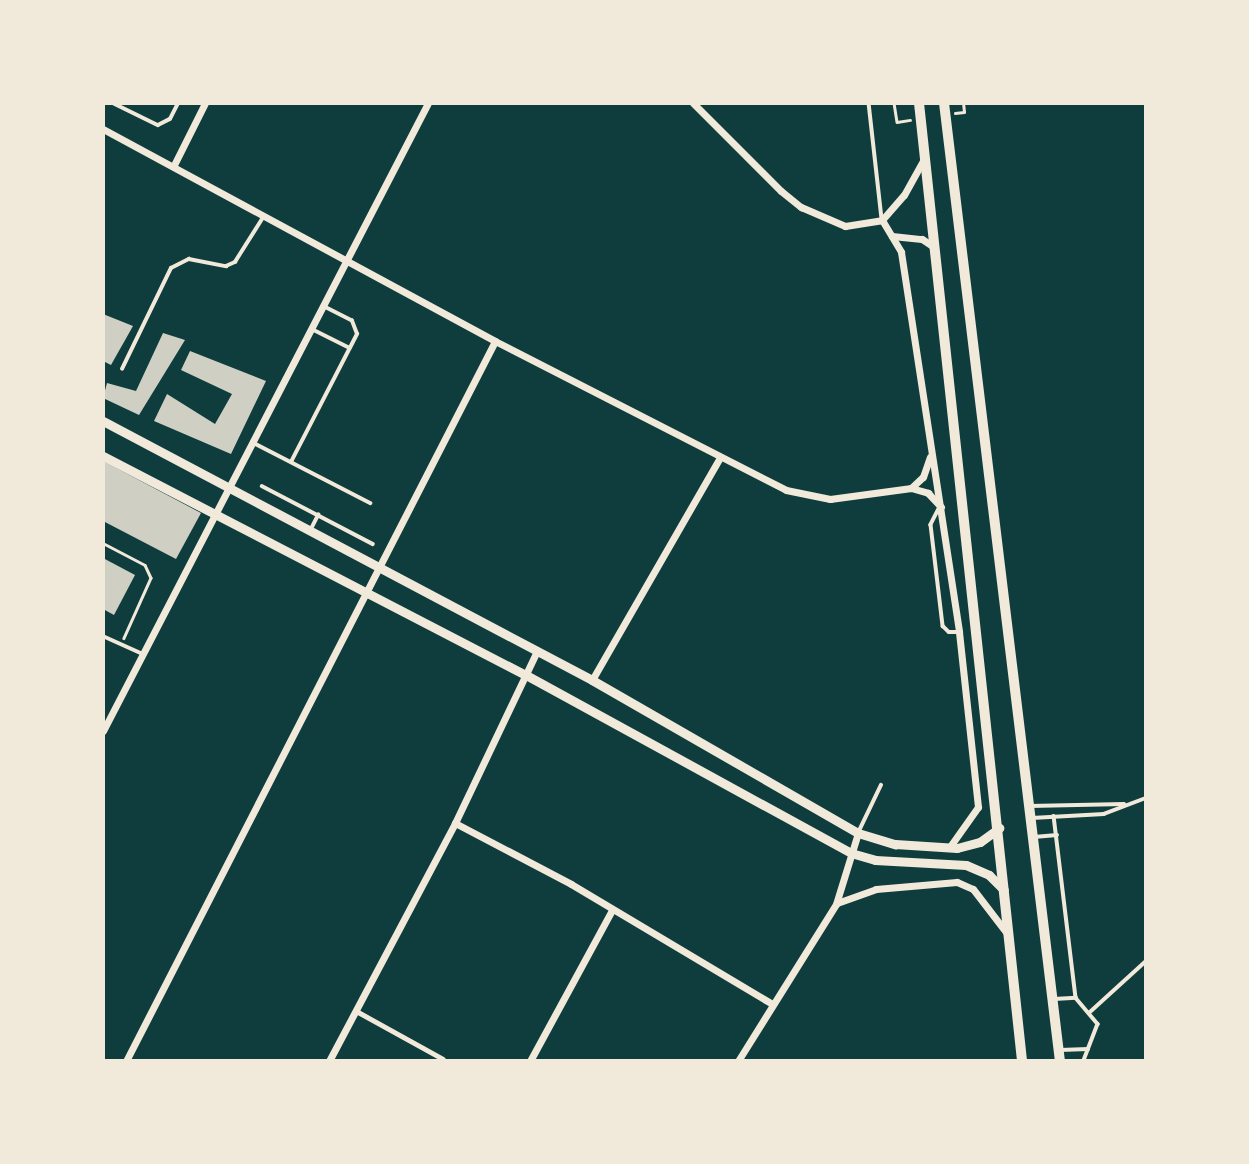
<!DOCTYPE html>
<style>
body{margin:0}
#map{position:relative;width:1249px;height:1164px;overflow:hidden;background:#0f3d3e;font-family:Raleway,sans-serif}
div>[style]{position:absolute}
.building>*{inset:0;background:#cfcfc3}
.path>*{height:2.5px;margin:-1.25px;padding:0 1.25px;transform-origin:1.25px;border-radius:1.25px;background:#f1e9da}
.service>*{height:3.5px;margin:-1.75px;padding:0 1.75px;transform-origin:1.75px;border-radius:1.75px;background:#f1e9da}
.pedestrian>*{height:5px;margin:-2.5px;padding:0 2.5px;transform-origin:2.5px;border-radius:2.5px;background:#f1e9da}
.minor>*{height:7px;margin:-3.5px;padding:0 3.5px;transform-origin:3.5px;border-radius:3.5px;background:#f1e9da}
.tertiary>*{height:9px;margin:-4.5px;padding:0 4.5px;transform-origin:4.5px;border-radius:4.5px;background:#f1e9da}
.trunk>*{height:10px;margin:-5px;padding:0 5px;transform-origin:5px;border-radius:5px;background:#f1e9da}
span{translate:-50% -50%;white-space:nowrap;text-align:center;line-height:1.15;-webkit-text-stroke:5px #f1e9da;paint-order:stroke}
.frame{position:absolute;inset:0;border:105px solid #f1e9da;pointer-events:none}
</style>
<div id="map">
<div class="building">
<div style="clip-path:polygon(103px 314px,133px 326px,111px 365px,103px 361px)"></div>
<div style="clip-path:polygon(163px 333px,185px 340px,139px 415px,103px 398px,107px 383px,136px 391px)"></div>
<div style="clip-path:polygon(190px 351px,266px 381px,231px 454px,154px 421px,167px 394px,215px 424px,232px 394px,181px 370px)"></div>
<div style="clip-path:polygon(103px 461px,201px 513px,176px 559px,103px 521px)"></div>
<div style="clip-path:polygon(103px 558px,135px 575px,114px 615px,103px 609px)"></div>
</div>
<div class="path">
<div style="left:894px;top:103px;width:19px;rotate:81deg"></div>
<div style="left:897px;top:122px;width:13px;rotate:-9deg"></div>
<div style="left:955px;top:113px;width:9px;rotate:-6deg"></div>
<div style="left:964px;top:112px;width:9px;rotate:-96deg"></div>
<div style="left:103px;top:543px;width:47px;rotate:27.6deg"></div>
<div style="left:145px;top:565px;width:14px;rotate:65deg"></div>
<div style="left:151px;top:578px;width:66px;rotate:114.2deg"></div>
</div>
<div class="service">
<div style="left:113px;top:103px;width:50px;rotate:26.1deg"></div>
<div style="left:158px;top:125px;width:13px;rotate:-27deg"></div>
<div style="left:170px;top:119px;width:18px;rotate:-63deg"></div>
<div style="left:869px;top:103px;width:117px;rotate:83.6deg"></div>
<div style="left:312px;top:329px;width:42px;rotate:26.6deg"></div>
<div style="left:122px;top:369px;width:112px;rotate:-64.1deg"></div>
<div style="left:171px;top:268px;width:20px;rotate:-27deg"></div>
<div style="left:189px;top:259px;width:38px;rotate:11deg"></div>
<div style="left:226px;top:266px;width:10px;rotate:-24deg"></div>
<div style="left:235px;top:262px;width:54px;rotate:-57.8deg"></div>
<div style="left:254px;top:443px;width:131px;rotate:27.3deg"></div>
<div style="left:291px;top:462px;width:144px;rotate:-62.7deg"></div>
<div style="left:357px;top:334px;width:14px;rotate:-111deg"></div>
<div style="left:352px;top:321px;width:31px;rotate:-153deg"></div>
<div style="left:262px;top:486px;width:125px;rotate:27.6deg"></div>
<div style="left:940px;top:507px;width:20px;rotate:117deg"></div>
<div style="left:931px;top:525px;width:102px;rotate:83.2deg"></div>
<div style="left:943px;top:626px;width:8px;rotate:45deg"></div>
<div style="left:949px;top:632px;width:10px"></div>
<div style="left:311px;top:529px;width:16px;rotate:-63deg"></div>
<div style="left:103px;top:636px;width:44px;rotate:24.2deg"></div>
<div style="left:1030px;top:806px;width:94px;rotate:-1.2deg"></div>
<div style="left:1054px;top:816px;width:183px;rotate:83.1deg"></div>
<div style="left:1076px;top:998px;width:34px;rotate:50deg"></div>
<div style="left:1098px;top:1024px;width:40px;rotate:111deg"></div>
<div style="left:1032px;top:818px;width:72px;rotate:-3.2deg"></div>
<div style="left:1104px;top:814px;width:45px;rotate:-20.9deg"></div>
<div style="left:858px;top:833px;width:53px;rotate:-64.4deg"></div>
<div style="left:1034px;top:837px;width:23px;rotate:-5deg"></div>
<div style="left:1054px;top:999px;width:22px;rotate:-3deg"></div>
<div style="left:1090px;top:1012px;width:76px;rotate:-42.3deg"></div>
<div style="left:1060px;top:1050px;width:28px;rotate:-2deg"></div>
</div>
<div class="pedestrian">
<div style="left:356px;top:1011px;width:99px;rotate:28.9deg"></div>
</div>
<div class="minor">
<div style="left:693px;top:103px;width:124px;rotate:45deg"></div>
<div style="left:781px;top:191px;width:26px;rotate:39deg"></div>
<div style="left:801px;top:207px;width:48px;rotate:23.4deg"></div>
<div style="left:845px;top:226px;width:37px;rotate:-9deg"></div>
<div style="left:882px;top:220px;width:33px;rotate:-49deg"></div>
<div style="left:904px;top:195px;width:39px;rotate:-61deg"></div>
<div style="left:103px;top:129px;width:446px;rotate:28.4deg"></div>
<div style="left:495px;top:341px;width:327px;rotate:27.1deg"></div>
<div style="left:786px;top:490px;width:45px;rotate:11.6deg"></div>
<div style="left:830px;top:499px;width:82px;rotate:-7.7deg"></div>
<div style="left:911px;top:488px;width:18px;rotate:16deg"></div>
<div style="left:928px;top:493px;width:19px;rotate:47deg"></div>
<div style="left:174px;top:165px;width:69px;rotate:-63.4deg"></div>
<div style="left:882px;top:220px;width:37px;rotate:59deg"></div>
<div style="left:901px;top:252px;width:384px;rotate:81.3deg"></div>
<div style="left:959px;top:632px;width:176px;rotate:83.8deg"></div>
<div style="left:978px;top:807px;width:50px;rotate:125.3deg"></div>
<div style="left:892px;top:236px;width:30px;rotate:6deg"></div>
<div style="left:922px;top:239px;width:14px;rotate:34deg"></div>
<div style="left:911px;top:488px;width:16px;rotate:-43deg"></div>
<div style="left:923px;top:477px;width:21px;rotate:-71deg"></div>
<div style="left:592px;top:680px;width:255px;rotate:-60.1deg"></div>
<div style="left:103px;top:731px;width:707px;rotate:-62.64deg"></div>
<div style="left:455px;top:823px;width:131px;rotate:27.7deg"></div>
<div style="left:571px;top:884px;width:234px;rotate:30.8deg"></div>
<div style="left:837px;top:903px;width:41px;rotate:-19.7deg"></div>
<div style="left:876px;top:889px;width:81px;rotate:-4.9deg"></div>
<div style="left:957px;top:882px;width:17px;rotate:24deg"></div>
<div style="left:973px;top:889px;width:59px;rotate:52.5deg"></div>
<div style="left:126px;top:1061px;width:809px;rotate:-62.86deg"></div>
<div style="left:329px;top:1061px;width:269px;rotate:-62.1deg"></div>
<div style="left:455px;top:823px;width:191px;rotate:-64.5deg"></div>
<div style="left:530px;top:1061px;width:172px;rotate:-61.5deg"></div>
<div style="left:738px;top:1061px;width:185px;rotate:-58deg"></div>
<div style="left:836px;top:904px;width:74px;rotate:-72.8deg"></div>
</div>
<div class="tertiary">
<div style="left:103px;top:421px;width:553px;rotate:27.91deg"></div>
<div style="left:592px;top:680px;width:307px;rotate:29.9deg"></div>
<div style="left:858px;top:833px;width:39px;rotate:17deg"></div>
<div style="left:895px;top:844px;width:62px;rotate:3.7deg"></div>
<div style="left:957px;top:848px;width:24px;rotate:-15deg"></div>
<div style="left:980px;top:842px;width:24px;rotate:-36deg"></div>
<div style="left:103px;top:456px;width:476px;rotate:27.4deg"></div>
<div style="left:526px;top:675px;width:371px;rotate:28.7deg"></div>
<div style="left:851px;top:853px;width:25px;rotate:16deg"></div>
<div style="left:875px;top:860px;width:91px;rotate:3.1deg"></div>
<div style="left:966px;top:865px;width:25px;rotate:23deg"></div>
<div style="left:989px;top:875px;width:21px;rotate:45deg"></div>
</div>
<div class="trunk">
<div style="left:919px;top:103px;width:964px;rotate:83.86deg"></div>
<div style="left:944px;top:103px;width:965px;rotate:83.1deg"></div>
</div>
<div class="frame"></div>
</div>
